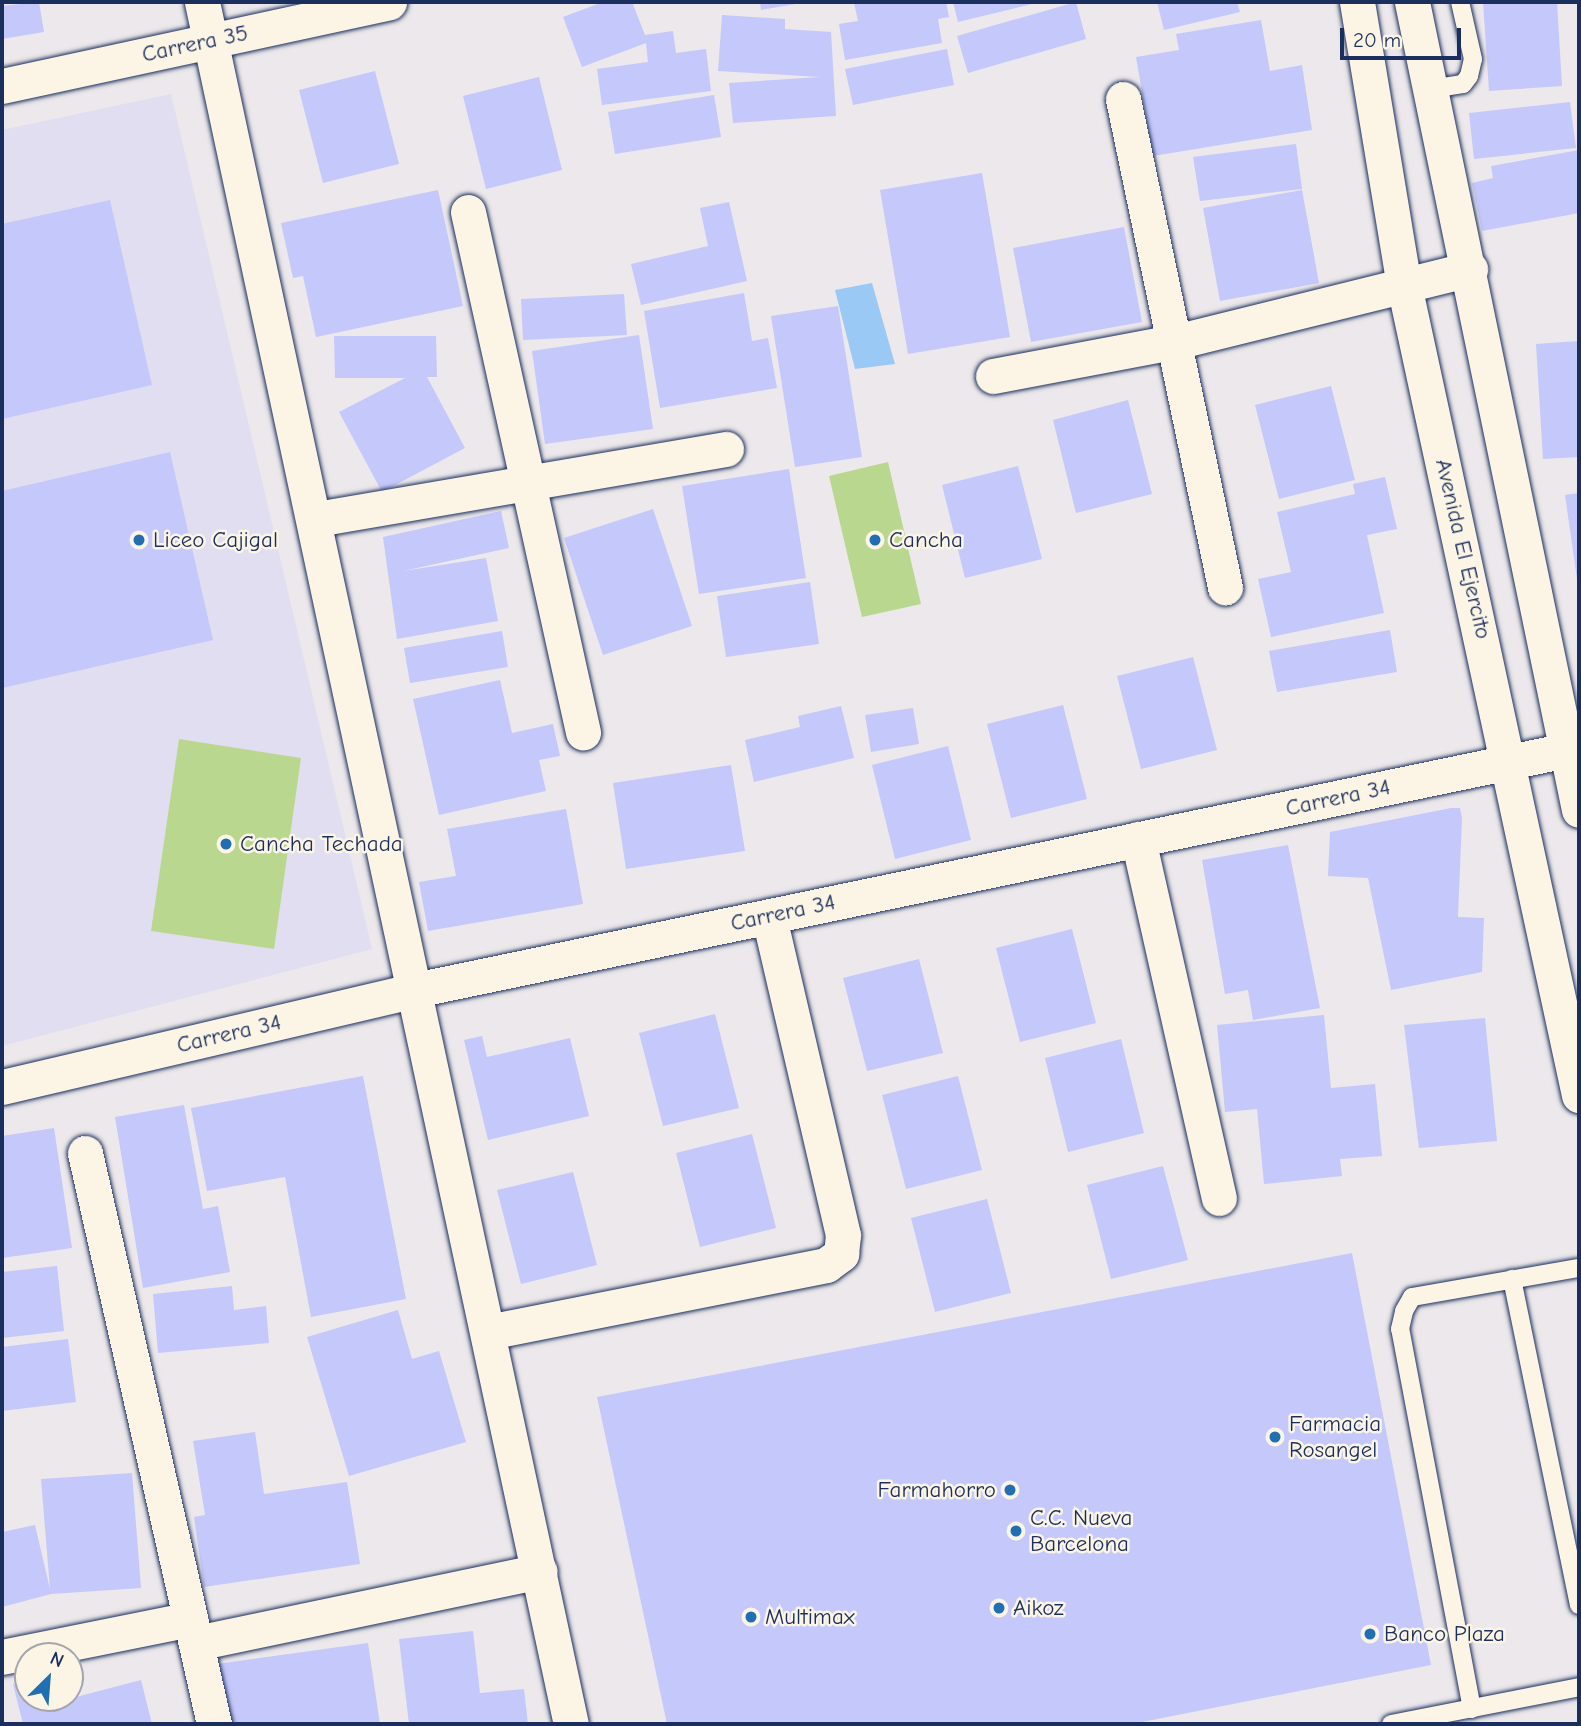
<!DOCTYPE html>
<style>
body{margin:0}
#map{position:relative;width:1581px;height:1726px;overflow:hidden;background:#ece8eb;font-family:"Comic Neue",sans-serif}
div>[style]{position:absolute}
.built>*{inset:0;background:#e0def0}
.green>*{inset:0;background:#bad78f}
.water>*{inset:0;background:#9bc9f6}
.building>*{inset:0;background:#c5c8fa}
.roads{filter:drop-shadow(0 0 2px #1b2f5e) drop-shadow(0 0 2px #1b2f5e)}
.service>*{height:18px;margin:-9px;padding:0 9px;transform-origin:9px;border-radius:9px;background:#fcf5e5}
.minor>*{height:35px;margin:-17.5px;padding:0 17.5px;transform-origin:17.5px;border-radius:17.5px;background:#fcf5e5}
.dots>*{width:19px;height:19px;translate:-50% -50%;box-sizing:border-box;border:4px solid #fcf5e5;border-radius:50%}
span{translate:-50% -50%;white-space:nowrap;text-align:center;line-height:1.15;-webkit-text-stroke:5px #fcf5e5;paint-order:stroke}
.street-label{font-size:23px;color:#1b2f5e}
.poi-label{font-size:23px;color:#1b2f5e}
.left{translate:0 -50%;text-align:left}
.right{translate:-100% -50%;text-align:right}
.frame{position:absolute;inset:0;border:4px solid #1b2f5e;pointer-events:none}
.north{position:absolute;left:14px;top:1642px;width:70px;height:70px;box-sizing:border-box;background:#fcf5e5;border:2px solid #a2a6af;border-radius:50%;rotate:25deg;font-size:19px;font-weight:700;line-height:28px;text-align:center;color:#1b2f5e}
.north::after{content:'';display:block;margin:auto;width:24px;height:32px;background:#1f6fb2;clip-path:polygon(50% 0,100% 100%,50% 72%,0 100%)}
.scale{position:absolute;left:1340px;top:28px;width:121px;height:32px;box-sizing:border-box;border:4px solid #1b2f5e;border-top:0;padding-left:9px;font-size:21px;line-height:24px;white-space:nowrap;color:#1b2f5e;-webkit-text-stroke:5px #fcf5e5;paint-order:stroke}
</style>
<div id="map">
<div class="built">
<div style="clip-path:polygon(171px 94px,372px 949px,2px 1046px,2px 130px)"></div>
</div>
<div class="green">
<div style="clip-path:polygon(888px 462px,921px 604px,862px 617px,829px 476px)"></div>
<div style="clip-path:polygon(179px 739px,301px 758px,274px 949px,151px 931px)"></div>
</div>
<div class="water">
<div style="clip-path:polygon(872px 283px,895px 364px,855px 369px,835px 290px)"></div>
</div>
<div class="building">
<div style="clip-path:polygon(39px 2px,44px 32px,2px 39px,2px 6px)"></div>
<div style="clip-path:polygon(603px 2px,632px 2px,645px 35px,673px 31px,676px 53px,706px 49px,711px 91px,602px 105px,597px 69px,648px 62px,646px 43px,582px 67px,563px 17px)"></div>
<div style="clip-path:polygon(760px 2px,801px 2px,801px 3px,761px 10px)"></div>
<div style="clip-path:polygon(854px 2px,946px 2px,949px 17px,938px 19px,942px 43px,845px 60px,839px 24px,858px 21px)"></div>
<div style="clip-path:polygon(953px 2px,1036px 2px,1036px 3px,958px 22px)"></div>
<div style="clip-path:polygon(1076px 2px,1086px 39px,968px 73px,957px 36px)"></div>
<div style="clip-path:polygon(1157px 2px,1237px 2px,1240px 12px,1164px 30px)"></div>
<div style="clip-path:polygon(1483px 2px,1557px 2px,1562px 86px,1489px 91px)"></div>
<div style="clip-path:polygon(722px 15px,785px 19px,785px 29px,831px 32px,836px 116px,733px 123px,729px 83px,820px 77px,718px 71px)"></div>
<div style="clip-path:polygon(1261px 20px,1270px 71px,1302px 65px,1312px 130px,1153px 156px,1136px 57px,1179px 50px,1176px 34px)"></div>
<div style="clip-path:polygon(947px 49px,954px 85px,853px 105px,845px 69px)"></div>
<div style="clip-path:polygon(375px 71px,399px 164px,323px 183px,299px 90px)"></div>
<div style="clip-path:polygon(539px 77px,562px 170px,486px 189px,463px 96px)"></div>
<div style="clip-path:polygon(714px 95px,721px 137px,615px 154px,608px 112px)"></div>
<div style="clip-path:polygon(1570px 102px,1576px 148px,1474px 159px,1469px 113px)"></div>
<div style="clip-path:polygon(1296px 144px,1302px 189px,1200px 201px,1193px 157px)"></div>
<div style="clip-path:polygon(1579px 150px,1579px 213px,1482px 231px,1472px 183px,1493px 178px,1491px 166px)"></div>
<div style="clip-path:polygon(982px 173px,1010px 337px,908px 354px,880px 190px)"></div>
<div style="clip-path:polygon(438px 190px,463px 306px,316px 337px,303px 276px,293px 278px,281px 223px)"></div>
<div style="clip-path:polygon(1302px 190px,1319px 283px,1220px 301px,1203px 208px)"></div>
<div style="clip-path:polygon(110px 200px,152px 385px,2px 419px,2px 224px)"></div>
<div style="clip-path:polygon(729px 202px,747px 281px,641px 305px,631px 264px,708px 246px,700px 208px)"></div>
<div style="clip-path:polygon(1124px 227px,1142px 322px,1031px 342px,1013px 248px)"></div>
<div style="clip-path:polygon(744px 293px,752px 341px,768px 338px,777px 388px,660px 408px,644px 311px)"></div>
<div style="clip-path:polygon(624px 294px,627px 335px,523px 340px,521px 299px)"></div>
<div style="clip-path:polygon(838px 306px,862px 457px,795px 467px,771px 316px)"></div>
<div style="clip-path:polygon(639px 335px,653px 429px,545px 444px,532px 351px)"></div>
<div style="clip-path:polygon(334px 336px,436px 336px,437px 377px,427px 377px,465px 448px,382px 492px,339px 412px,405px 378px,335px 378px)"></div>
<div style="clip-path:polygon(1579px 341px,1579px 457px,1543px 459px,1536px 344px)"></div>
<div style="clip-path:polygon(1331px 386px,1355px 480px,1279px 499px,1255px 405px)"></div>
<div style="clip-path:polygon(1128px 400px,1152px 494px,1076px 513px,1053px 420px)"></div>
<div style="clip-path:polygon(170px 452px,213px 640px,2px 688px,2px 491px)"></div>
<div style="clip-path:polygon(1018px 466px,1042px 559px,965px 578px,942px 485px)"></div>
<div style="clip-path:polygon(789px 469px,806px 578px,699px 594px,682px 486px)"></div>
<div style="clip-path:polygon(1385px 477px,1397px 529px,1367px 535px,1384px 613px,1271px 637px,1258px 579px,1291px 572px,1277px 512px,1355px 494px,1353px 484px)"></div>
<div style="clip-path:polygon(1579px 493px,1579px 586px,1578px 586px,1565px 495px)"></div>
<div style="clip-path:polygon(653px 509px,692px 626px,603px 655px,564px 538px)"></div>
<div style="clip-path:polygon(501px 511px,509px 548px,403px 571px,486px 558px,498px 621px,397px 639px,383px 537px)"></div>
<div style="clip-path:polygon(810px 582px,819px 644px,726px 657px,717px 596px)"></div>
<div style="clip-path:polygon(1390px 630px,1397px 672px,1277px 692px,1269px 651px)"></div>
<div style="clip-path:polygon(502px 631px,508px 667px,410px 683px,404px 648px)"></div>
<div style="clip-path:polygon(1193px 657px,1217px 750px,1141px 769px,1117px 676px)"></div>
<div style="clip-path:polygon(500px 680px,512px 733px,553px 724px,560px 756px,539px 760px,546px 791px,439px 815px,413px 699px)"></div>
<div style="clip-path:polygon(1063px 705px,1087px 799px,1011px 818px,987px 724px)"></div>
<div style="clip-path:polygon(841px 706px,854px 758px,754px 782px,745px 740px,800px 727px,798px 716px)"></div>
<div style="clip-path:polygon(913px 708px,919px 744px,871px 752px,865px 715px)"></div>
<div style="clip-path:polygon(948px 746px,971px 840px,895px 859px,872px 765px)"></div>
<div style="clip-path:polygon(731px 765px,745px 851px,626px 869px,613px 783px)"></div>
<div style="clip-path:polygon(1451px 808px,1460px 808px,1462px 818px,1458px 917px,1484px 918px,1482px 972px,1391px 990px,1368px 878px,1328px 876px,1330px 832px)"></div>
<div style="clip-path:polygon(566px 809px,583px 904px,428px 931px,419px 882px,456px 876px,447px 829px)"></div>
<div style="clip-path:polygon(1288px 845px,1320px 1008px,1253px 1020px,1248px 990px,1225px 994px,1202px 860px)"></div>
<div style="clip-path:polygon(1072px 929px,1096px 1023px,1020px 1042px,996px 948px)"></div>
<div style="clip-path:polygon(919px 959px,943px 1053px,867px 1071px,843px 978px)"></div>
<div style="clip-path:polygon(715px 1014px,739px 1108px,663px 1126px,639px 1033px)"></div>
<div style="clip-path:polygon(1324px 1015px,1331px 1088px,1375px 1084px,1382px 1156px,1340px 1159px,1342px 1176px,1264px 1184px,1257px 1109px,1225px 1112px,1217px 1025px)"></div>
<div style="clip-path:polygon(1485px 1018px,1497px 1141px,1419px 1148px,1404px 1025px)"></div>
<div style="clip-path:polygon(482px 1036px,487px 1057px,570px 1038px,589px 1116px,488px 1140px,464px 1040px)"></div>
<div style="clip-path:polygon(1121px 1039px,1144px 1133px,1068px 1152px,1045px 1058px)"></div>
<div style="clip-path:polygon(363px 1076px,406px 1299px,311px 1317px,285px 1177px,207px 1191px,191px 1108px)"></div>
<div style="clip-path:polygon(958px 1076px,982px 1170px,906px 1189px,882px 1095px)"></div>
<div style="clip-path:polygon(184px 1105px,203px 1209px,218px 1206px,230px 1272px,143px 1288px,115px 1117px)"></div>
<div style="clip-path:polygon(54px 1128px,72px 1248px,2px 1258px,2px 1136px)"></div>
<div style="clip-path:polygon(752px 1134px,776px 1228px,700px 1247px,676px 1153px)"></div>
<div style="clip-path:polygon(1163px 1166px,1188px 1260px,1111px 1279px,1087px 1185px)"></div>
<div style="clip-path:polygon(573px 1172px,597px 1265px,521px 1284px,497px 1190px)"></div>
<div style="clip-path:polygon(987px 1199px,1011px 1293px,935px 1312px,911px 1218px)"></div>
<div style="clip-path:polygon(1352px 1253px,1431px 1665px,1132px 1724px,667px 1724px,597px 1397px)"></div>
<div style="clip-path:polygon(57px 1266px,64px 1331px,2px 1338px,2px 1272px)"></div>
<div style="clip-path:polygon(232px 1286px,234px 1310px,266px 1306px,269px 1343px,158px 1353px,153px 1294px)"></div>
<div style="clip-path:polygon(398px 1310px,412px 1359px,439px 1351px,466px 1442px,349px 1476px,307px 1337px)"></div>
<div style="clip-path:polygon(68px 1339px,76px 1402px,2px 1411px,2px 1347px)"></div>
<div style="clip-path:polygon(255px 1432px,264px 1494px,347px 1482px,360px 1564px,204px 1587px,194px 1517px,205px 1515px,193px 1441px)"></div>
<div style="clip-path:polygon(132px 1473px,141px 1588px,51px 1594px,2px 1607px,2px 1532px,35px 1525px,50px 1589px,41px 1479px)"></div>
<div style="clip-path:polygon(473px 1631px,480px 1693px,524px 1689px,528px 1724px,409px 1724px,399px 1639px)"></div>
<div style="clip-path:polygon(368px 1643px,380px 1724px,226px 1724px,217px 1664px)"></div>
<div style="clip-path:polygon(70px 1675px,76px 1697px,141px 1680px,152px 1724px,23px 1724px,13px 1684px,28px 1680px,28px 1698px,70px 1698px)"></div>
</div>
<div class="roads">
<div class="service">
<div style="left:1431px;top:89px;width:32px;rotate:-9deg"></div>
<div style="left:1463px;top:84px;width:10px;rotate:-53deg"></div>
<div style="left:1469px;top:76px;width:17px;rotate:-77deg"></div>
<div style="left:1473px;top:59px;width:58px;rotate:-102.8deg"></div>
<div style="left:1512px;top:1279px;width:333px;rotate:78.4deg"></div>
<div style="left:1472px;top:1709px;width:387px;rotate:-100.7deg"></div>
<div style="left:1400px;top:1329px;width:18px;rotate:-77deg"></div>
<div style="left:1404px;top:1311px;width:16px;rotate:-60deg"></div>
<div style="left:1412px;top:1297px;width:169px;rotate:-9.9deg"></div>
<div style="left:1391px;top:1724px;width:192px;rotate:-11.1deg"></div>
</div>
<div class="minor">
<div style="left:202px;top:2px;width:1761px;rotate:77.91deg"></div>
<div style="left:1357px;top:2px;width:287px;rotate:80.6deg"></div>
<div style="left:1404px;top:285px;width:829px;rotate:77.81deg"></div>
<div style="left:1412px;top:2px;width:825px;rotate:78.32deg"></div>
<div style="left:2px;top:86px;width:396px;rotate:-12.2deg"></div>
<div style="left:1123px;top:99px;width:499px;rotate:78.2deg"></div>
<div style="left:468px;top:212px;width:533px;rotate:77.53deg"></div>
<div style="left:993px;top:376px;width:189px;rotate:-10.7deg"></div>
<div style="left:1179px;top:341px;width:300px;rotate:-13.9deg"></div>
<div style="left:316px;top:519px;width:416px;rotate:-9.7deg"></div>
<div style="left:1138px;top:839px;width:368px;rotate:77.3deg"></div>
<div style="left:2px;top:1087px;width:424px;rotate:-13.2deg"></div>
<div style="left:415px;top:990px;width:1177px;rotate:-11.77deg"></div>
<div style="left:85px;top:1153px;width:585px;rotate:77.27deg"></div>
<div style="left:488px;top:1332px;width:345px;rotate:-11.2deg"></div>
<div style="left:826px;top:1265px;width:19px;rotate:-36deg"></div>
<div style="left:841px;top:1254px;width:19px;rotate:-84deg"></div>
<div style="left:843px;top:1235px;width:327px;rotate:-103.1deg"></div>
<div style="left:196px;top:1643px;width:351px;rotate:-11.8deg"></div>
<div style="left:2px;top:1657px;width:192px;rotate:-11.4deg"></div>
</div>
</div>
<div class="dots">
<div style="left:139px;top:540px;background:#1f6fb2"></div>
<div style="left:875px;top:540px;background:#1f6fb2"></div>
<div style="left:226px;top:844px;background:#1f6fb2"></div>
<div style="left:1275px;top:1437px;background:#1f6fb2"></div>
<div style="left:1010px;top:1490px;background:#1f6fb2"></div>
<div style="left:1016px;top:1531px;background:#1f6fb2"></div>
<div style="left:999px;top:1608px;background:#1f6fb2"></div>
<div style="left:751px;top:1617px;background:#1f6fb2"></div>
<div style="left:1370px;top:1634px;background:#1f6fb2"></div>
</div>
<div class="street-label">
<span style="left:195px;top:44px;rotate:-12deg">Carrera 35</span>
<span style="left:1463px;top:549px;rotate:77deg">Avenida El Ejercito</span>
<span style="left:1338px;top:798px;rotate:-12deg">Carrera 34</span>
<span style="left:783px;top:913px;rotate:-12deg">Carrera 34</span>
<span style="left:229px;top:1034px;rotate:-13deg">Carrera 34</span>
</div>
<div class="poi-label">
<span class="left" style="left:153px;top:540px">Liceo Cajigal</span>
<span class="left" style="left:889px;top:540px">Cancha</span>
<span class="left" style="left:240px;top:844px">Cancha Techada</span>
<span class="left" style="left:1289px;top:1437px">Farmacia<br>Rosangel</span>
<span class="right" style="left:996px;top:1490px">Farmahorro</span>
<span class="left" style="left:1030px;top:1531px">C.C. Nueva<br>Barcelona</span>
<span class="left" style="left:1013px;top:1608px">Aikoz</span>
<span class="left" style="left:765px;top:1617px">Multimax</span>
<span class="left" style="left:1384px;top:1634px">Banco Plaza</span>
</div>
<div class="frame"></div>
<div class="north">N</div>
<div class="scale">20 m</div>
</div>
